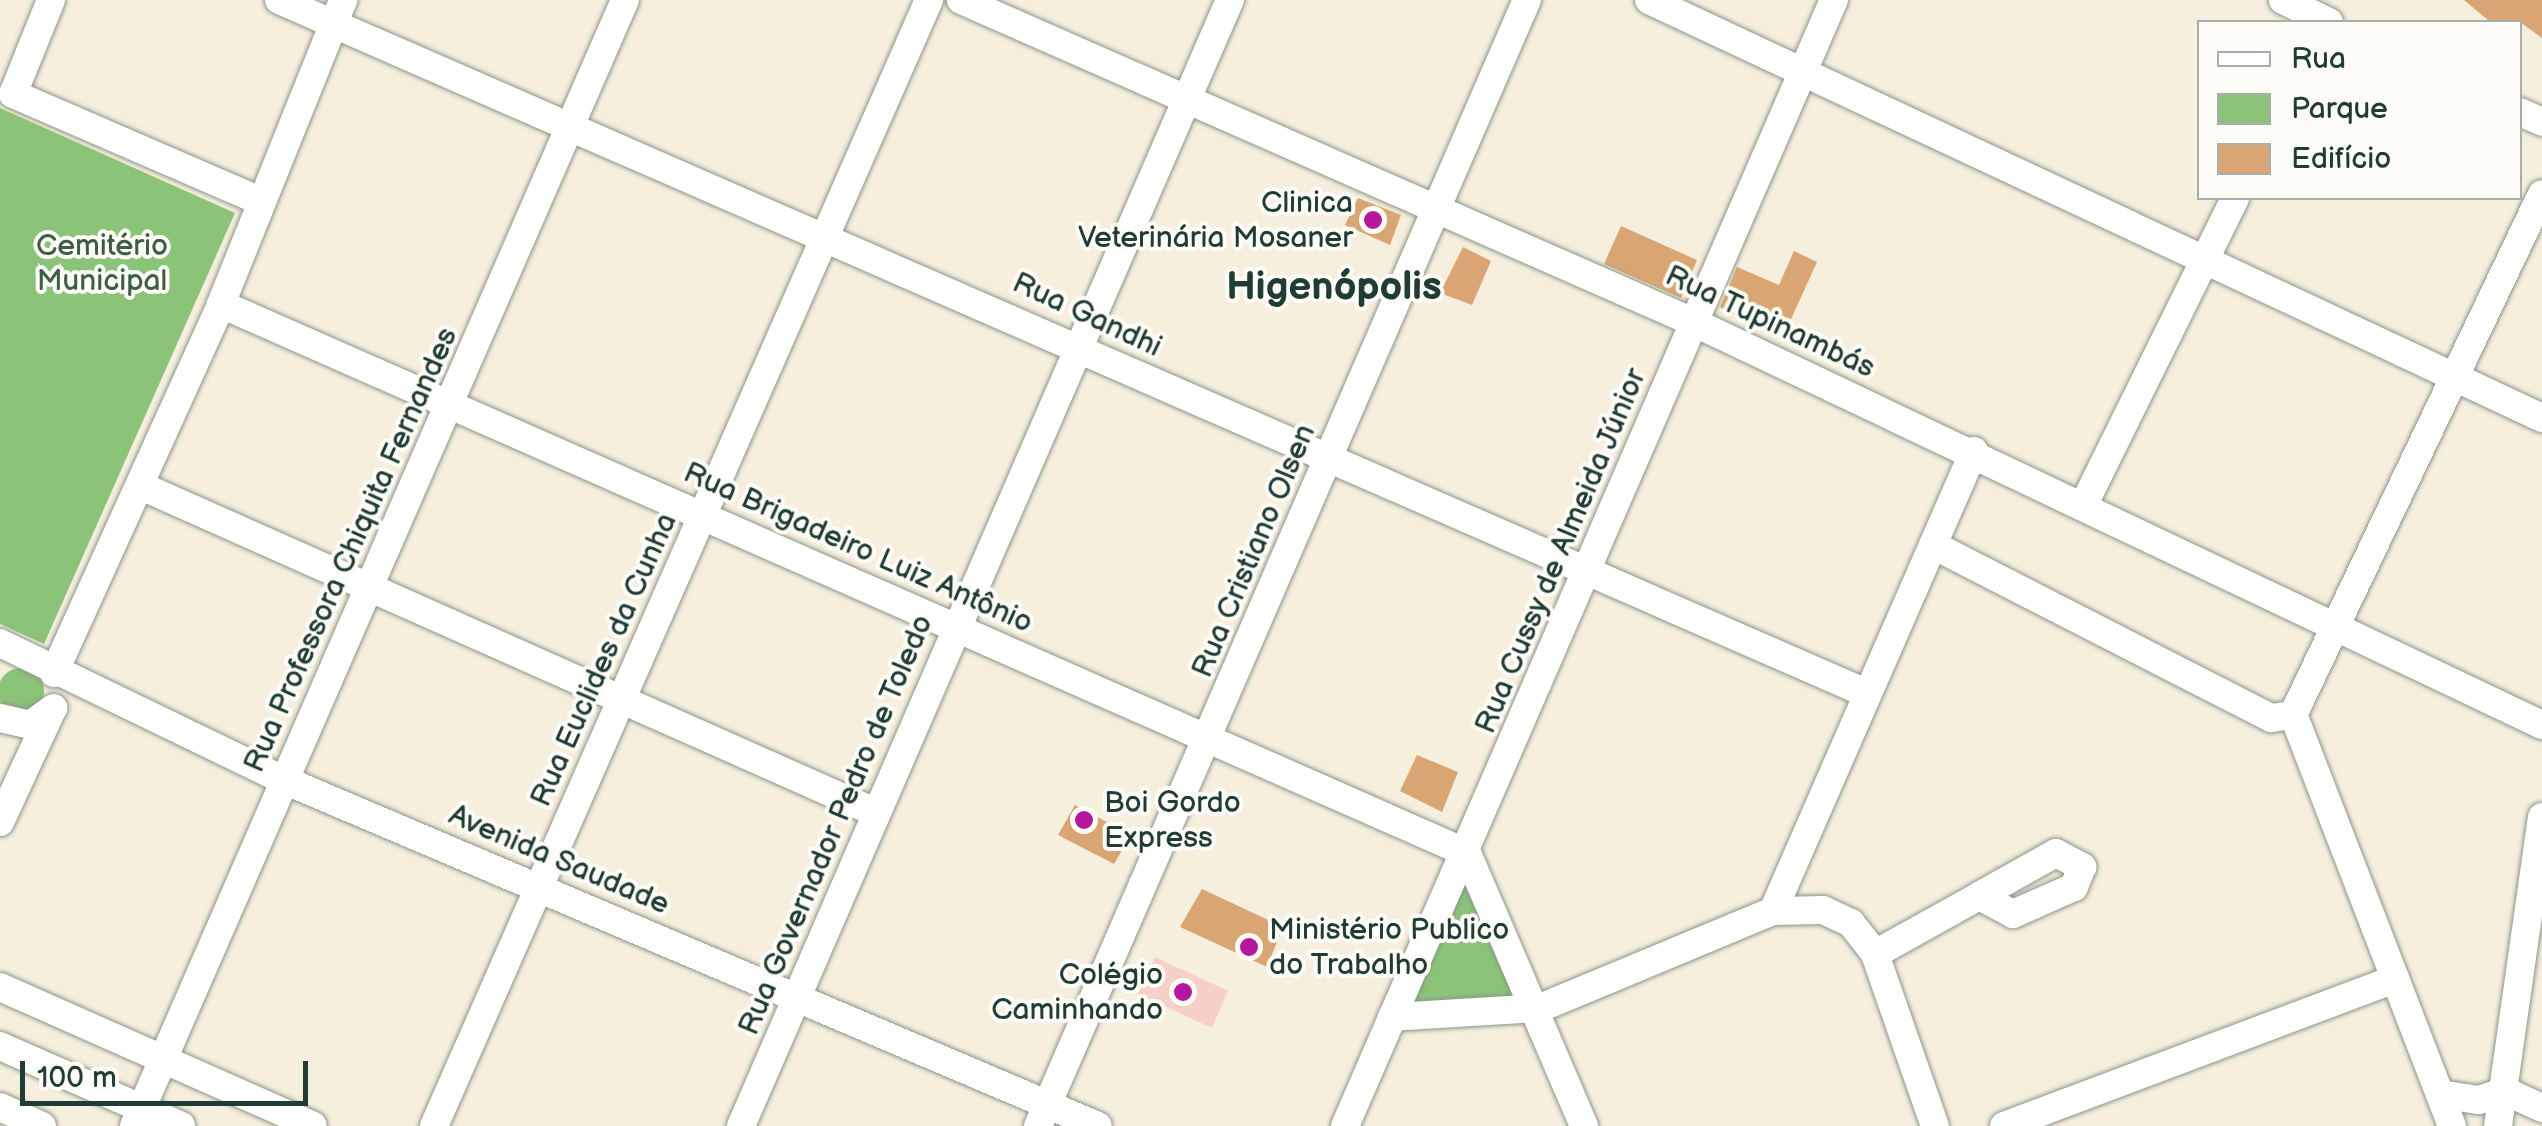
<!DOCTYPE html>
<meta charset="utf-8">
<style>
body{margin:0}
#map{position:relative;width:2542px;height:1126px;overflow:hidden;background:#f6efdd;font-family:"Balsamiq Sans",sans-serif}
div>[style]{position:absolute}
.built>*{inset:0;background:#f7d1c8}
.green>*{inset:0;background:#8bc478}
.round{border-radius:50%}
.building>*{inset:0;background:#d9a673}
.roads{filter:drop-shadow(0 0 2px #8a9688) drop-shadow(0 0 2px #8a9688)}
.minor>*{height:28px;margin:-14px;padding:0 14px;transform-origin:14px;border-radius:14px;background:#fff}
.dots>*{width:28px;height:28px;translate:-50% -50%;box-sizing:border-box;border:5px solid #fdfcf7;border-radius:50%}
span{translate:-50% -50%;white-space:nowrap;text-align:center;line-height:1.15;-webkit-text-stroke:8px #fdfcf7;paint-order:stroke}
.poi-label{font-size:30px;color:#1f3d34}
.right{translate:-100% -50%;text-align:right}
.left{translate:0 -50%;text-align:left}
.park-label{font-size:30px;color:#3a5f45}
.street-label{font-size:30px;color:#1f3d34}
.district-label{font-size:40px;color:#1f3d34;font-weight:700}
.legend{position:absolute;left:2197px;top:20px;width:325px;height:180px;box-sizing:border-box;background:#fdfcf7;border:2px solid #a4b0a9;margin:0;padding:12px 18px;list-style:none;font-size:30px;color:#1f3d34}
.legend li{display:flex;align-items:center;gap:20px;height:50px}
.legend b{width:50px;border:2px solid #a4b0a9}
.scale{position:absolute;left:20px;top:1061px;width:288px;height:45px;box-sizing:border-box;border:5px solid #1f3d34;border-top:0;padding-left:12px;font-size:30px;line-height:35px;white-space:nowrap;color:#1f3d34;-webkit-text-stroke:8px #fdfcf7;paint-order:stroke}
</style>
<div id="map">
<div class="built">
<div style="clip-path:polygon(1155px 957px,1228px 991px,1212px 1028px,1138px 994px)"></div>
</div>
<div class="green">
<div style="clip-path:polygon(0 108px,235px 213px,44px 644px,0 624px)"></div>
<div class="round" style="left:-2px;top:668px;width:46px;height:46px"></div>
<div style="clip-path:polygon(1467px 857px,1536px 1007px,1397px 1014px)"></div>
</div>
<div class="building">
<div style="clip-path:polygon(2464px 0,2542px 0,2542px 38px,2520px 22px,2489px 21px)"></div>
<div style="clip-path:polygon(1358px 198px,1401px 215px,1390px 245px,1345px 225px)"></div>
<div style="clip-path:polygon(1621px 226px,1697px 260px,1681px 298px,1604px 264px)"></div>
<div style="clip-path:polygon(1463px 247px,1491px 261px,1472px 305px,1440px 293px)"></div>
<div style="clip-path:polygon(1794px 251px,1817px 262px,1782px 339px,1720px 307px,1737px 267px,1779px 285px)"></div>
<div style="clip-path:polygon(1417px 755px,1458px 772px,1442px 812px,1400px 791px)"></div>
<div style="clip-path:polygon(1075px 805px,1131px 835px,1114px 864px,1058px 835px)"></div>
<div style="clip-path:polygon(1202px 889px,1283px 927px,1267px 967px,1180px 927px)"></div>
</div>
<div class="roads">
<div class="minor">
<div style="left:51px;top:0;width:101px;rotate:112deg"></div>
<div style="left:13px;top:94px;width:271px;rotate:23.4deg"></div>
<div style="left:279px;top:0;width:1732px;rotate:23.59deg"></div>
<div style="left:961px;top:0;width:800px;rotate:23.74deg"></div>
<div style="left:1693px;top:322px;width:940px;rotate:25.39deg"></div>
<div style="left:1649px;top:0;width:986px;rotate:25.08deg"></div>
<div style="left:2283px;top:0;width:51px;rotate:25.6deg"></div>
<div style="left:2520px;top:112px;width:24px;rotate:24deg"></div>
<div style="left:221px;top:304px;width:1362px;rotate:23.78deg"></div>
<div style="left:1467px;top:853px;width:297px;rotate:66.8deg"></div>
<div style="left:141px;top:486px;width:805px;rotate:23.96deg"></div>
<div style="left:2083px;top:506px;width:343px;rotate:-63.7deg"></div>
<div style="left:1933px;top:545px;width:380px;rotate:27.1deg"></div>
<div style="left:2271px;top:718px;width:22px;rotate:-8deg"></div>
<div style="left:0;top:643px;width:315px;rotate:25.8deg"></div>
<div style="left:284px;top:780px;width:884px;rotate:23.03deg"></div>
<div style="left:54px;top:673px;width:405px;rotate:-65.6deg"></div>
<div style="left:221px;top:304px;width:328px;rotate:-68.1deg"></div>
<div style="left:0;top:718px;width:31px;rotate:13deg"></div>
<div style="left:30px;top:725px;width:29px;rotate:-36deg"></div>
<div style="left:0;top:822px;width:123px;rotate:-65.1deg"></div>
<div style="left:1773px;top:911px;width:502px;rotate:-66.4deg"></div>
<div style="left:1875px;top:954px;width:119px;rotate:-29.1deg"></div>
<div style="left:1979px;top:896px;width:88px;rotate:-29.2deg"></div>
<div style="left:2056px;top:853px;width:30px;rotate:28deg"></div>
<div style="left:2082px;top:867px;width:22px;rotate:112deg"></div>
<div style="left:2074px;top:887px;width:67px;rotate:156.1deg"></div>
<div style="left:2013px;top:914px;width:38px;rotate:-152deg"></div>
<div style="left:0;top:987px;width:342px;rotate:23.9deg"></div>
<div style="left:1392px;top:1017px;width:148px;rotate:-3.5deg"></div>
<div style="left:1540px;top:1008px;width:252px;rotate:-22.6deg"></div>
<div style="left:1773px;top:911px;width:50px;rotate:-1.1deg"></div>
<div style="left:1823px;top:910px;width:31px;rotate:25deg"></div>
<div style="left:1851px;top:923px;width:39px;rotate:52deg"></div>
<div style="left:1875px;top:954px;width:182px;rotate:70.8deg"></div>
<div style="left:0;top:1046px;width:198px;rotate:23.8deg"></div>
<div style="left:2440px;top:1094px;width:39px;rotate:9deg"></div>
<div style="left:2479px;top:1100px;width:28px;rotate:-19deg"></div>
<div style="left:2505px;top:1091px;width:41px;rotate:24.7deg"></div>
<div style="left:0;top:1107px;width:46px;rotate:24.3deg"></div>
<div style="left:134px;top:1126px;width:1228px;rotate:-66.44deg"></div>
<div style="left:434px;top:1126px;width:1230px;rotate:-66.27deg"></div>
<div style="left:741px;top:1126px;width:1228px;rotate:-66.53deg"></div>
<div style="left:1038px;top:1126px;width:1228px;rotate:-66.53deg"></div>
<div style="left:1345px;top:1126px;width:1228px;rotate:-66.53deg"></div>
<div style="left:2004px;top:1126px;width:418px;rotate:-20.6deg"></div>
<div style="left:2452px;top:1126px;width:441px;rotate:-111.1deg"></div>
<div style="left:2293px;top:715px;width:577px;rotate:-64.46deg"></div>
<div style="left:2498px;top:1126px;width:312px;rotate:-81.9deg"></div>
</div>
</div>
<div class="dots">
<div style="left:1373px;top:220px;background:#b5179e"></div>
<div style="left:1084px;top:820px;background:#b5179e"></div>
<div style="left:1249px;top:947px;background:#b5179e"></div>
<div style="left:1183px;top:992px;background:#b5179e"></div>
</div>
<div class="poi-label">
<span class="right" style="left:1353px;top:220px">Clinica<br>Veterinária Mosaner</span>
<span class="left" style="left:1104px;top:820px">Boi Gordo<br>Express</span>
<span class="left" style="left:1269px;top:947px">Ministério Publico<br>do Trabalho</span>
<span class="right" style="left:1163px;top:992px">Colégio<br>Caminhando</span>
</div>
<div class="park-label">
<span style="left:102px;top:263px">Cemitério<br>Municipal</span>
</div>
<div class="street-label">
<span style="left:1087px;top:315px;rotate:25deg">Rua Gandhi</span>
<span style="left:1770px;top:322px;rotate:25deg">Rua Tupinambás</span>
<span style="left:858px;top:548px;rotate:24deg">Rua Brigadeiro Luiz Antônio</span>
<span style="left:351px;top:550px;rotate:-66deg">Rua Professora Chiquita Fernandes</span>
<span style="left:1254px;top:551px;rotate:-67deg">Rua Cristiano Olsen</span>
<span style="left:1561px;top:551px;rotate:-67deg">Rua Cussy de Almeida Júnior</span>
<span style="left:604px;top:660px;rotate:-66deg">Rua Euclides da Cunha</span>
<span style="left:836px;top:825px;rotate:-67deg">Rua Governador Pedro de Toledo</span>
<span style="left:559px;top:860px;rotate:23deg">Avenida Saudade</span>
</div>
<div class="district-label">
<span style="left:1334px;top:287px">Higenópolis</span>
</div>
<ul class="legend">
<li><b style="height:12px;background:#fff"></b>Rua</li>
<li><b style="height:28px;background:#8bc478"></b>Parque</li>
<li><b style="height:28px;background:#d9a673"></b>Edifício</li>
</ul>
<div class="scale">100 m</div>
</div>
